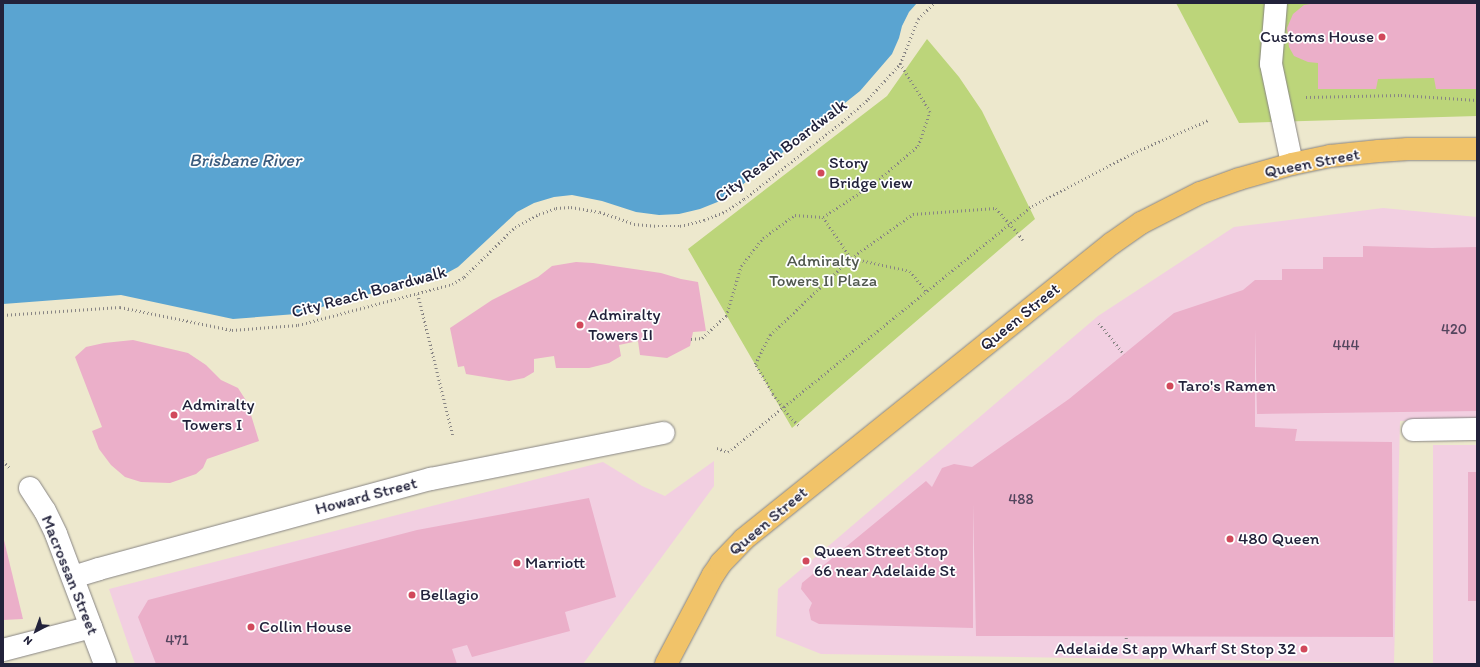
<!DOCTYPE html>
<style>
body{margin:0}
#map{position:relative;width:1480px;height:667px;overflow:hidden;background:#ede8cd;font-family:Itim,sans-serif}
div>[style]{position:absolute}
.built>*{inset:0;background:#f2cfe1}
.green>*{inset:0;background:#bcd57a}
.water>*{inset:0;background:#5aa4d1}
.building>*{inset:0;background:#ebafc9}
.path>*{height:2.5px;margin-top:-1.25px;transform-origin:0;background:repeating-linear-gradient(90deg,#888584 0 1px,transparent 0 4px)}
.roads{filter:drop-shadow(0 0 1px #888584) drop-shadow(0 0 1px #888584)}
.minor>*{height:22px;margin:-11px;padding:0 11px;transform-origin:11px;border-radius:11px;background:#fff}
.major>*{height:22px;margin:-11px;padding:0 11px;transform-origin:11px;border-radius:11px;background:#f1c369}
.path-bridge>*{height:2.5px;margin-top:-1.25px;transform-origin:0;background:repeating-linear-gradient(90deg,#888584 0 1px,transparent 0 4px)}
.dots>*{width:11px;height:11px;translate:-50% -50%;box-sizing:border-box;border:2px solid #fff;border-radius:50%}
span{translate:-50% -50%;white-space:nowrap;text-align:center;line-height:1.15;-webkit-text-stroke:3.5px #fff;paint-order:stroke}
.number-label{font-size:15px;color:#54455e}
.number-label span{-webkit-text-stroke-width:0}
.poi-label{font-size:17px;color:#22223b}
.right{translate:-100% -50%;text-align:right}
.left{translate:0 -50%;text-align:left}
.street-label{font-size:17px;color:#22223b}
.park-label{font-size:17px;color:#50584e}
.water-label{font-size:18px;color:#3b5c7e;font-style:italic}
.frame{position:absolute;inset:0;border:4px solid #22223b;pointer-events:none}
.north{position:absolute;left:16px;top:611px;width:40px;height:40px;-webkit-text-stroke:3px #fff;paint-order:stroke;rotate:221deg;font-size:11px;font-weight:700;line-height:16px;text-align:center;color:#22223b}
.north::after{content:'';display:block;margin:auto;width:14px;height:18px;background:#22223b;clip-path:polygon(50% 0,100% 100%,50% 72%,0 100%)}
</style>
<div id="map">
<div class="built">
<div style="clip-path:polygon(1383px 208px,1477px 217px,1477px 419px,1400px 421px,1394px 663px,821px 654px,776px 636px,778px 589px,1098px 316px,1234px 227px)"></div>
<div style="clip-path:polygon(1433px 445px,1477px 445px,1477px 664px,1433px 664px)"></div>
<div style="clip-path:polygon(714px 461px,714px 486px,583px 664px,135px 664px,109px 589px,603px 462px,642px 486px,665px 496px)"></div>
</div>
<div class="green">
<div style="clip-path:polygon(1176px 3px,1477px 3px,1477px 116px,1239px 123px)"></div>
<div style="clip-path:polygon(927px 39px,959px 77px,982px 111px,1035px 219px,792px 428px,688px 249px,887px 96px)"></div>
</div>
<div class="water">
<div style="clip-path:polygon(3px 3px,917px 3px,909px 12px,902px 26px,899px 38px,892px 54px,860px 91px,737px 189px,720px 201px,700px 209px,679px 214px,659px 215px,636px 212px,602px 201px,572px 195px,554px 197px,534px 203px,517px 212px,458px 267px,447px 273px,296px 314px,233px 319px,121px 295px,3px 304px)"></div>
</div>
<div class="building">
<div style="clip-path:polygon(1317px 3px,1477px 3px,1477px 89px,1436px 89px,1434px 78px,1378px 79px,1376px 89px,1318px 89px,1318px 63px,1308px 62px,1294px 56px,1289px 47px,1287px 28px,1293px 14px,1304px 5px)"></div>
<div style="clip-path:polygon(1363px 246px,1432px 248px,1477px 247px,1477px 411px,1257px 414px,1255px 329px,1255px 427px,1297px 429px,1295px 441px,1392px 442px,1393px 637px,976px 636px,973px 504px,973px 628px,819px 624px,811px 620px,809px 610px,812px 603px,801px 589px,802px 583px,926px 481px,932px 487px,942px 468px,954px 464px,972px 467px,1069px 399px,1174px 313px,1243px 290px,1255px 280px,1282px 280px,1282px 269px,1323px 269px,1323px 257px,1363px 257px)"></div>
<div style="clip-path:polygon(576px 262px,593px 263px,661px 273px,681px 279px,698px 282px,706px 331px,693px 332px,690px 346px,667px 358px,640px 355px,638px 341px,619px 345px,621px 356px,609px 363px,589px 368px,556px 368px,554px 356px,534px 359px,534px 372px,524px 378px,509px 381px,466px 374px,464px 366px,458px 367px,450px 328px,492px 300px,538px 277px,552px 266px)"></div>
<div style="clip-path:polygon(133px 340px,188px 353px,206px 365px,221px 380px,238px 388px,247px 402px,259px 441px,207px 459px,203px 468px,196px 474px,170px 483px,141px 482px,125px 477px,111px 465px,99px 449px,92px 431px,102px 427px,75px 357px,86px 347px,104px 343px)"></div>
<div style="clip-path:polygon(1468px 472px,1477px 472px,1477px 601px,1468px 601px)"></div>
<div style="clip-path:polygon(589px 498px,616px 597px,565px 612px,570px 631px,472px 657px,467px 645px,452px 649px,457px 664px,156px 664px,138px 617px,148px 600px,417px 530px)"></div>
<div style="clip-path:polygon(4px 540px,23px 619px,3px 620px)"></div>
</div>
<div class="path">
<div style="left:1306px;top:97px;width:95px;rotate:-1.2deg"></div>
<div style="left:1401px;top:95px;width:76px;rotate:3.8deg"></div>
<div style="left:823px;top:217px;width:50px;rotate:55.7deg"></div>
<div style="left:851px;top:258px;width:60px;rotate:12.4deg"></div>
<div style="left:910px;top:271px;width:27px;rotate:51deg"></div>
<div style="left:1020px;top:236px;width:5px;rotate:53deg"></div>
<div style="left:418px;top:294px;width:145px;rotate:76.1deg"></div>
<div style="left:3px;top:315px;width:117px;rotate:-3.9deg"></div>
<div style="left:120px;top:307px;width:114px;rotate:11.6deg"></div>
<div style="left:232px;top:330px;width:66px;rotate:-4.3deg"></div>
<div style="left:298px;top:325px;width:159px;rotate:-14.9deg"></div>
<div style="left:452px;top:284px;width:14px;rotate:-30deg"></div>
<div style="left:464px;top:277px;width:71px;rotate:-44.4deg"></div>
<div style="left:515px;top:227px;width:27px;rotate:-28deg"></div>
<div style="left:539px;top:214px;width:18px;rotate:-19deg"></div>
<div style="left:556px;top:208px;width:15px;rotate:-4deg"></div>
<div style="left:571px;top:207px;width:29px;rotate:10deg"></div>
<div style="left:600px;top:212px;width:36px;rotate:19deg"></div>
<div style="left:634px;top:224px;width:24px;rotate:5deg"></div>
<div style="left:658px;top:226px;width:22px"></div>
<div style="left:680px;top:226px;width:25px;rotate:-14deg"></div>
<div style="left:704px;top:220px;width:24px;rotate:-22deg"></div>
<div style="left:726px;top:211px;width:22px;rotate:-34deg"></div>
<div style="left:744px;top:199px;width:125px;rotate:-38.2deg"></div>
<div style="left:842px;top:122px;width:35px;rotate:-41deg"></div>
<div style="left:868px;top:99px;width:47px;rotate:-47.6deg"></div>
<div style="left:900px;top:64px;width:48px;rotate:-68.2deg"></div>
<div style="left:918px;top:19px;width:23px;rotate:-45deg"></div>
<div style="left:1099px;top:323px;width:40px;rotate:51deg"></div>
<div style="left:691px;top:339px;width:11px;rotate:-5deg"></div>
<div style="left:702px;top:338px;width:33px;rotate:-43deg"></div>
<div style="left:726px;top:316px;width:52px;rotate:-73.3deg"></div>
<div style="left:741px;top:266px;width:36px;rotate:-52deg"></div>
<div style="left:763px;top:238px;width:39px;rotate:-36deg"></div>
<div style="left:795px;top:215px;width:28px;rotate:4deg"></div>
<div style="left:823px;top:217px;width:60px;rotate:-33.4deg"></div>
<div style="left:873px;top:184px;width:59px;rotate:-40.2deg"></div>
<div style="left:918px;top:146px;width:36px;rotate:-71deg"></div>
<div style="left:930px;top:112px;width:57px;rotate:-122deg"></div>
<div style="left:773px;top:394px;width:35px;rotate:-121deg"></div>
<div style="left:755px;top:364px;width:33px;rotate:-63deg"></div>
<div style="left:770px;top:335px;width:112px;rotate:-43.5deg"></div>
<div style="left:851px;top:258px;width:76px;rotate:-35.4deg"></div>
<div style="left:913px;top:214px;width:83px;rotate:-4.1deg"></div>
<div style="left:792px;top:419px;width:9px;rotate:41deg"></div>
<div style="left:717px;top:448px;width:12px;rotate:20deg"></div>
<div style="left:728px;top:452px;width:391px;rotate:-39deg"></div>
<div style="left:1032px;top:206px;width:114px;rotate:-27.7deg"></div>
<div style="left:1133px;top:153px;width:82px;rotate:-23.7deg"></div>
<div style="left:3px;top:461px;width:11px;rotate:45deg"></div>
<div style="left:1126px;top:643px;width:6px;rotate:-90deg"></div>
</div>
<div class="roads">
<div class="minor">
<div style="left:1276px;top:3px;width:61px;rotate:94.7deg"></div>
<div style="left:1271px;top:64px;width:102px;rotate:78.1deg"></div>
<div style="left:1413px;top:430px;width:64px;rotate:-0.9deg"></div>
<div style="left:30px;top:488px;width:27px;rotate:57deg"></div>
<div style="left:45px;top:511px;width:25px;rotate:64deg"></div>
<div style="left:56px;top:534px;width:139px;rotate:69.3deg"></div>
<div style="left:73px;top:577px;width:27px;rotate:-17deg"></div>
<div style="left:99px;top:569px;width:344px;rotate:-15.2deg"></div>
<div style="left:431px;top:479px;width:237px;rotate:-11.2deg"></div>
<div style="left:3px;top:650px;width:91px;rotate:-14.6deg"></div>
</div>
<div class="major">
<div style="left:666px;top:664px;width:101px;rotate:-62.2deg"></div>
<div style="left:713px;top:575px;width:14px;rotate:-56deg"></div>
<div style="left:721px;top:563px;width:33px;rotate:-46deg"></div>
<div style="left:744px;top:539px;width:471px;rotate:-38.8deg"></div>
<div style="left:1111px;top:244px;width:37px;rotate:-35deg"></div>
<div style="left:1141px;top:223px;width:66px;rotate:-27deg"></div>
<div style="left:1200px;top:193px;width:41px;rotate:-19.7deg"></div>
<div style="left:1239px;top:179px;width:55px;rotate:-15.8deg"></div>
<div style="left:1292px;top:164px;width:39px;rotate:-12deg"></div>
<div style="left:1330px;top:156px;width:49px;rotate:-5.8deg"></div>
<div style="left:1379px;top:151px;width:29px;rotate:-4deg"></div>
<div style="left:1408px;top:149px;width:69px"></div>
</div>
</div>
<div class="path-bridge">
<div style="left:996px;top:208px;width:37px;rotate:49deg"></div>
<div style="left:773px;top:394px;width:31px;rotate:53deg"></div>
</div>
<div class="dots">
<div style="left:1382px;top:37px;background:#d1495b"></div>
<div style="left:821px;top:173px;background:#d1495b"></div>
<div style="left:580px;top:325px;background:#d1495b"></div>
<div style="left:1170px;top:386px;background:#d1495b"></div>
<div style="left:174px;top:415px;background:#d1495b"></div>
<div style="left:1230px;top:539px;background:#d1495b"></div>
<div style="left:806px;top:561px;background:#d1495b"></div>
<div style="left:517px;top:563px;background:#d1495b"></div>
<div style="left:412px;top:595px;background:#d1495b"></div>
<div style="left:251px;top:627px;background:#d1495b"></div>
<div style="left:1304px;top:649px;background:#d1495b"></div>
</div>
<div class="number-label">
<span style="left:1454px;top:330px">420</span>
<span style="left:1346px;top:346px">444</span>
<span style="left:1021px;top:500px">488</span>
<span style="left:177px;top:641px">471</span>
</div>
<div class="poi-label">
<span class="right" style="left:1374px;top:37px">Customs House</span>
<span class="left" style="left:829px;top:173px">Story<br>Bridge view</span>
<span class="left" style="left:588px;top:325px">Admiralty<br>Towers II</span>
<span class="left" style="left:1178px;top:386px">Taro's Ramen</span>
<span class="left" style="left:182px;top:415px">Admiralty<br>Towers I</span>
<span class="left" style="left:1238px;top:539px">480 Queen</span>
<span class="left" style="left:814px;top:561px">Queen Street Stop<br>66 near Adelaide St</span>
<span class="left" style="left:525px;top:563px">Marriott</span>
<span class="left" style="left:420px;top:595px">Bellagio</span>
<span class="left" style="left:259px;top:627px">Collin House</span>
<span class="right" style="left:1296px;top:649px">Adelaide St app Wharf St Stop 32</span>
</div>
<div class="street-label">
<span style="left:781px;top:151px;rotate:-37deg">City Reach Boardwalk</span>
<span style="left:1312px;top:163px;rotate:-11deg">Queen Street</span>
<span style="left:369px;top:292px;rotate:-15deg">City Reach Boardwalk</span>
<span style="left:1020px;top:317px;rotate:-39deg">Queen Street</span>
<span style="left:366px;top:496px;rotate:-15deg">Howard Street</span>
<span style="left:768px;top:521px;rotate:-40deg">Queen Street</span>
<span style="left:70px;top:575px;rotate:68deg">Macrossan Street</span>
</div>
<div class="park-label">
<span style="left:823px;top:271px">Admiralty<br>Towers II Plaza</span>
</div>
<div class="water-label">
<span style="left:245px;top:160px">Brisbane River</span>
</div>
<div class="frame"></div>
<div class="north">N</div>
</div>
